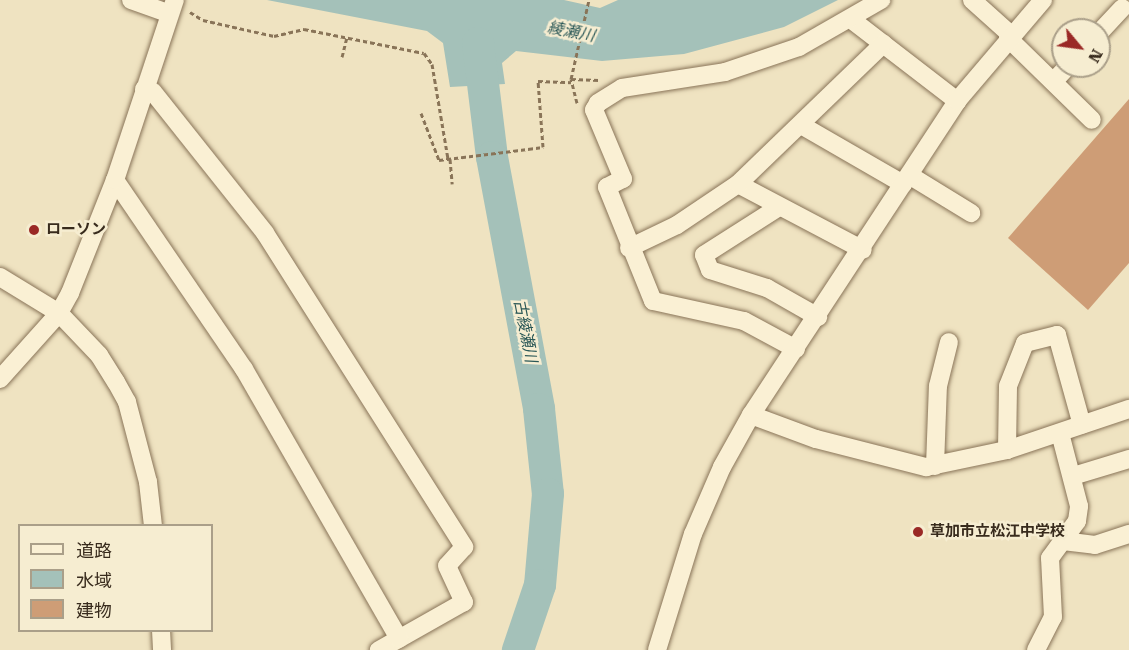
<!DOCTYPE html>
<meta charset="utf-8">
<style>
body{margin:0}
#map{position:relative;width:1129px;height:650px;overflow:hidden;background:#efe3c1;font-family:"Roboto Serif","Noto Sans JP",serif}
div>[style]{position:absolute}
.water>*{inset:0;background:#a4c1b9}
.river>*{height:32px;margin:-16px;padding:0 16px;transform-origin:16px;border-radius:16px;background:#a4c1b9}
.building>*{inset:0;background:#ce9d76}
.path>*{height:3px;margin-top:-1.5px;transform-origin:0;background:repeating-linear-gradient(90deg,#897458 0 4.5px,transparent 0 7.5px)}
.roads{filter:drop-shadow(0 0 2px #897458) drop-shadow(0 0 2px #897458)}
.minor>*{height:18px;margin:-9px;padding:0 9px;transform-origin:9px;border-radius:9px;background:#faf0d4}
.dots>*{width:16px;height:16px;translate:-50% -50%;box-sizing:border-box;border:3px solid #f6edd1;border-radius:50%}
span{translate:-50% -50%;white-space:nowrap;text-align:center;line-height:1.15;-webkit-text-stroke:5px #f6edd1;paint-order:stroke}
.poi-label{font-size:15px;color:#382b1d;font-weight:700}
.left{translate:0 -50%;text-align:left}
.water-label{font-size:16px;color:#2b5857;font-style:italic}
.legend{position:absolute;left:18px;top:524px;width:195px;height:108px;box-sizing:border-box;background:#f6edd1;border:2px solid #aa9f89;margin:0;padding:8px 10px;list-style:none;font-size:18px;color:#382b1d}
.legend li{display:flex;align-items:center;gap:12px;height:30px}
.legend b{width:30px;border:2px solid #aa9f89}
.north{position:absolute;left:1051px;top:18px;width:60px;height:60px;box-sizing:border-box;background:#f6edd1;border:2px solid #aa9f89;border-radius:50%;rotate:119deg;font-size:16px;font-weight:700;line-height:24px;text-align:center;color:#382b1d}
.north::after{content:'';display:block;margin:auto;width:21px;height:27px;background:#9a2926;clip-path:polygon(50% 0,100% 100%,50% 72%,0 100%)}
</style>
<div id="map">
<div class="water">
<div style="clip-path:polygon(267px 0,564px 0,600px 8px,618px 0,838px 0,784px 27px,684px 54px,602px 61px,516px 51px,502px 63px,505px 84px,450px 87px,443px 43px,427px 31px)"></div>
</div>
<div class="river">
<div style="left:478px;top:43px;width:115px;rotate:83deg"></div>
<div style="left:492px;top:157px;width:256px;rotate:79.4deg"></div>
<div style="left:539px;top:409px;width:85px;rotate:84deg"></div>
<div style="left:548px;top:494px;width:91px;rotate:95deg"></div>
<div style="left:540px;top:585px;width:69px;rotate:108.7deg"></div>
</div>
<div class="building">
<div style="clip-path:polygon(1129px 99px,1129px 263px,1088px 310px,1008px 238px)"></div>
</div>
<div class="path">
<div style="left:190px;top:12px;width:15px;rotate:32deg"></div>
<div style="left:203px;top:20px;width:73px;rotate:12.7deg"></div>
<div style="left:274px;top:36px;width:31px;rotate:-13deg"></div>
<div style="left:304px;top:29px;width:122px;rotate:11.3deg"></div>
<div style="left:424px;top:53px;width:14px;rotate:54deg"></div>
<div style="left:432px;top:64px;width:96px;rotate:80.4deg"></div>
<div style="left:342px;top:57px;width:21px;rotate:-76deg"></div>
<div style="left:571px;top:79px;width:28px;rotate:2deg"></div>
<div style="left:577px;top:103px;width:25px;rotate:-104deg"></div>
<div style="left:571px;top:79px;width:81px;rotate:-77.2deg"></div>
<div style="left:421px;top:113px;width:50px;rotate:69deg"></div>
<div style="left:439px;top:160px;width:105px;rotate:-7.1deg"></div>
<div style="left:543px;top:147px;width:66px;rotate:-94.3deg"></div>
<div style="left:538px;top:81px;width:33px;rotate:2deg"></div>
<div style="left:450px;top:159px;width:25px;rotate:85deg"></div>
</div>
<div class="roads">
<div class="minor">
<div style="left:131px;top:0;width:41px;rotate:19.7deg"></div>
<div style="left:972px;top:0;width:52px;rotate:41.9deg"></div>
<div style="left:852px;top:20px;width:133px;rotate:37.6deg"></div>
<div style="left:1099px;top:33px;width:34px;rotate:-47deg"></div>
<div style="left:1008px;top:38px;width:117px;rotate:44.3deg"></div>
<div style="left:1054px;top:81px;width:21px;rotate:-47deg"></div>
<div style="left:144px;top:89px;width:9px;rotate:18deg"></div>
<div style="left:153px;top:92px;width:180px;rotate:51.5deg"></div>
<div style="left:265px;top:233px;width:372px;rotate:57.6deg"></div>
<div style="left:464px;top:547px;width:25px;rotate:132deg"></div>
<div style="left:447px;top:566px;width:40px;rotate:65deg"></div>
<div style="left:464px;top:602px;width:98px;rotate:150.5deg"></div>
<div style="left:801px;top:125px;width:118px;rotate:30deg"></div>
<div style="left:909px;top:175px;width:73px;rotate:31.5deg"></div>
<div style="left:115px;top:180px;width:229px;rotate:55.7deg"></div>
<div style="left:244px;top:369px;width:311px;rotate:60.1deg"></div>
<div style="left:738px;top:184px;width:141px;rotate:27.8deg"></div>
<div style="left:779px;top:207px;width:89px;rotate:147.4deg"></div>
<div style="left:704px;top:255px;width:16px;rotate:68deg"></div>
<div style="left:710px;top:270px;width:60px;rotate:17.5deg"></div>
<div style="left:767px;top:288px;width:59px;rotate:29.6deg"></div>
<div style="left:629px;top:248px;width:53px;rotate:-25.6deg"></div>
<div style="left:677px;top:225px;width:73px;rotate:-33.9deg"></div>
<div style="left:738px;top:184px;width:202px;rotate:-44deg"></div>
<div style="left:0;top:277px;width:69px;rotate:31.4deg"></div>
<div style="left:59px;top:313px;width:58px;rotate:46.4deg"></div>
<div style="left:99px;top:355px;width:32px;rotate:58deg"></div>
<div style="left:116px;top:382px;width:23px;rotate:61deg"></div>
<div style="left:127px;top:402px;width:83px;rotate:75.3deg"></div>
<div style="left:148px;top:482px;width:44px;rotate:83.5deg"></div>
<div style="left:796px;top:349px;width:59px;rotate:-151.7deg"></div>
<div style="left:744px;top:321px;width:93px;rotate:-167.6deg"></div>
<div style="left:653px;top:301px;width:123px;rotate:-112deg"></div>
<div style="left:607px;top:187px;width:18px;rotate:-27deg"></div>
<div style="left:623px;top:179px;width:75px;rotate:-112.8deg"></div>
<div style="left:594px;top:110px;width:8px;rotate:-60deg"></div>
<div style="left:598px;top:103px;width:28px;rotate:-32deg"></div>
<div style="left:622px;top:88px;width:104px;rotate:-8.8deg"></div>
<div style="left:725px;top:72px;width:78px;rotate:-18.7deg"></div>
<div style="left:799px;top:47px;width:95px;rotate:-29.8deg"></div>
<div style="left:0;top:379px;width:89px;rotate:-48.2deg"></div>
<div style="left:59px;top:313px;width:23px;rotate:-61deg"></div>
<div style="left:70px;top:293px;width:122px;rotate:-68.3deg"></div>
<div style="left:115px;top:180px;width:190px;rotate:-71.6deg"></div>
<div style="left:751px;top:415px;width:69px;rotate:20.3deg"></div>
<div style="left:816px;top:439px;width:114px;rotate:14.3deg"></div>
<div style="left:926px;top:467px;width:83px;rotate:-11.9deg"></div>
<div style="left:1007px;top:450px;width:129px;rotate:-18.6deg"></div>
<div style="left:1007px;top:450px;width:64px;rotate:-89.1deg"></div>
<div style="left:1008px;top:386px;width:46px;rotate:-68.4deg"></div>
<div style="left:1025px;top:343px;width:33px;rotate:-14deg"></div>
<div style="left:1057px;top:335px;width:93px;rotate:74.5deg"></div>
<div style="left:935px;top:466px;width:80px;rotate:-87.9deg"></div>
<div style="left:938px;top:386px;width:45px;rotate:-76deg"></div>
<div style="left:1073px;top:476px;width:59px;rotate:-16.9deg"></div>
<div style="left:1063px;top:541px;width:32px;rotate:7deg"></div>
<div style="left:1095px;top:545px;width:36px;rotate:-18deg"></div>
<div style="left:161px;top:630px;width:20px;rotate:87deg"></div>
<div style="left:657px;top:650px;width:121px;rotate:-72.8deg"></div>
<div style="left:693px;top:534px;width:73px;rotate:-66.6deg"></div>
<div style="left:722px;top:467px;width:60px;rotate:-60.9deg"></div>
<div style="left:751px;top:415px;width:376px;rotate:-56.7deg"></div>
<div style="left:957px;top:101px;width:133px;rotate:-49.6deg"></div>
<div style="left:1036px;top:650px;width:37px;rotate:-63deg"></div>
<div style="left:1053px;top:617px;width:59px;rotate:-92.9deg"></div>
<div style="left:1050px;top:558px;width:46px;rotate:-53.9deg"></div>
<div style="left:1077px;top:521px;width:15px;rotate:-82deg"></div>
<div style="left:1079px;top:506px;width:75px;rotate:-104.6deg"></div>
</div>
</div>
<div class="dots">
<div style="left:34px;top:230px;background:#9a2926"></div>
<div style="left:918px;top:532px;background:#9a2926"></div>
</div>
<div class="poi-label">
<span class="left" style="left:46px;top:230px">ローソン</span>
<span class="left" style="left:930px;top:532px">草加市立松江中学校</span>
</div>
<div class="water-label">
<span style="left:571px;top:32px;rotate:11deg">綾瀬川</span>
<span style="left:525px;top:331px;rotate:79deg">古綾瀬川</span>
</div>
<ul class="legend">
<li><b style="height:8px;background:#faf0d4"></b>道路</li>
<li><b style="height:16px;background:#a4c1b9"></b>水域</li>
<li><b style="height:16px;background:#ce9d76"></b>建物</li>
</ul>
<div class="north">N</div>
</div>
